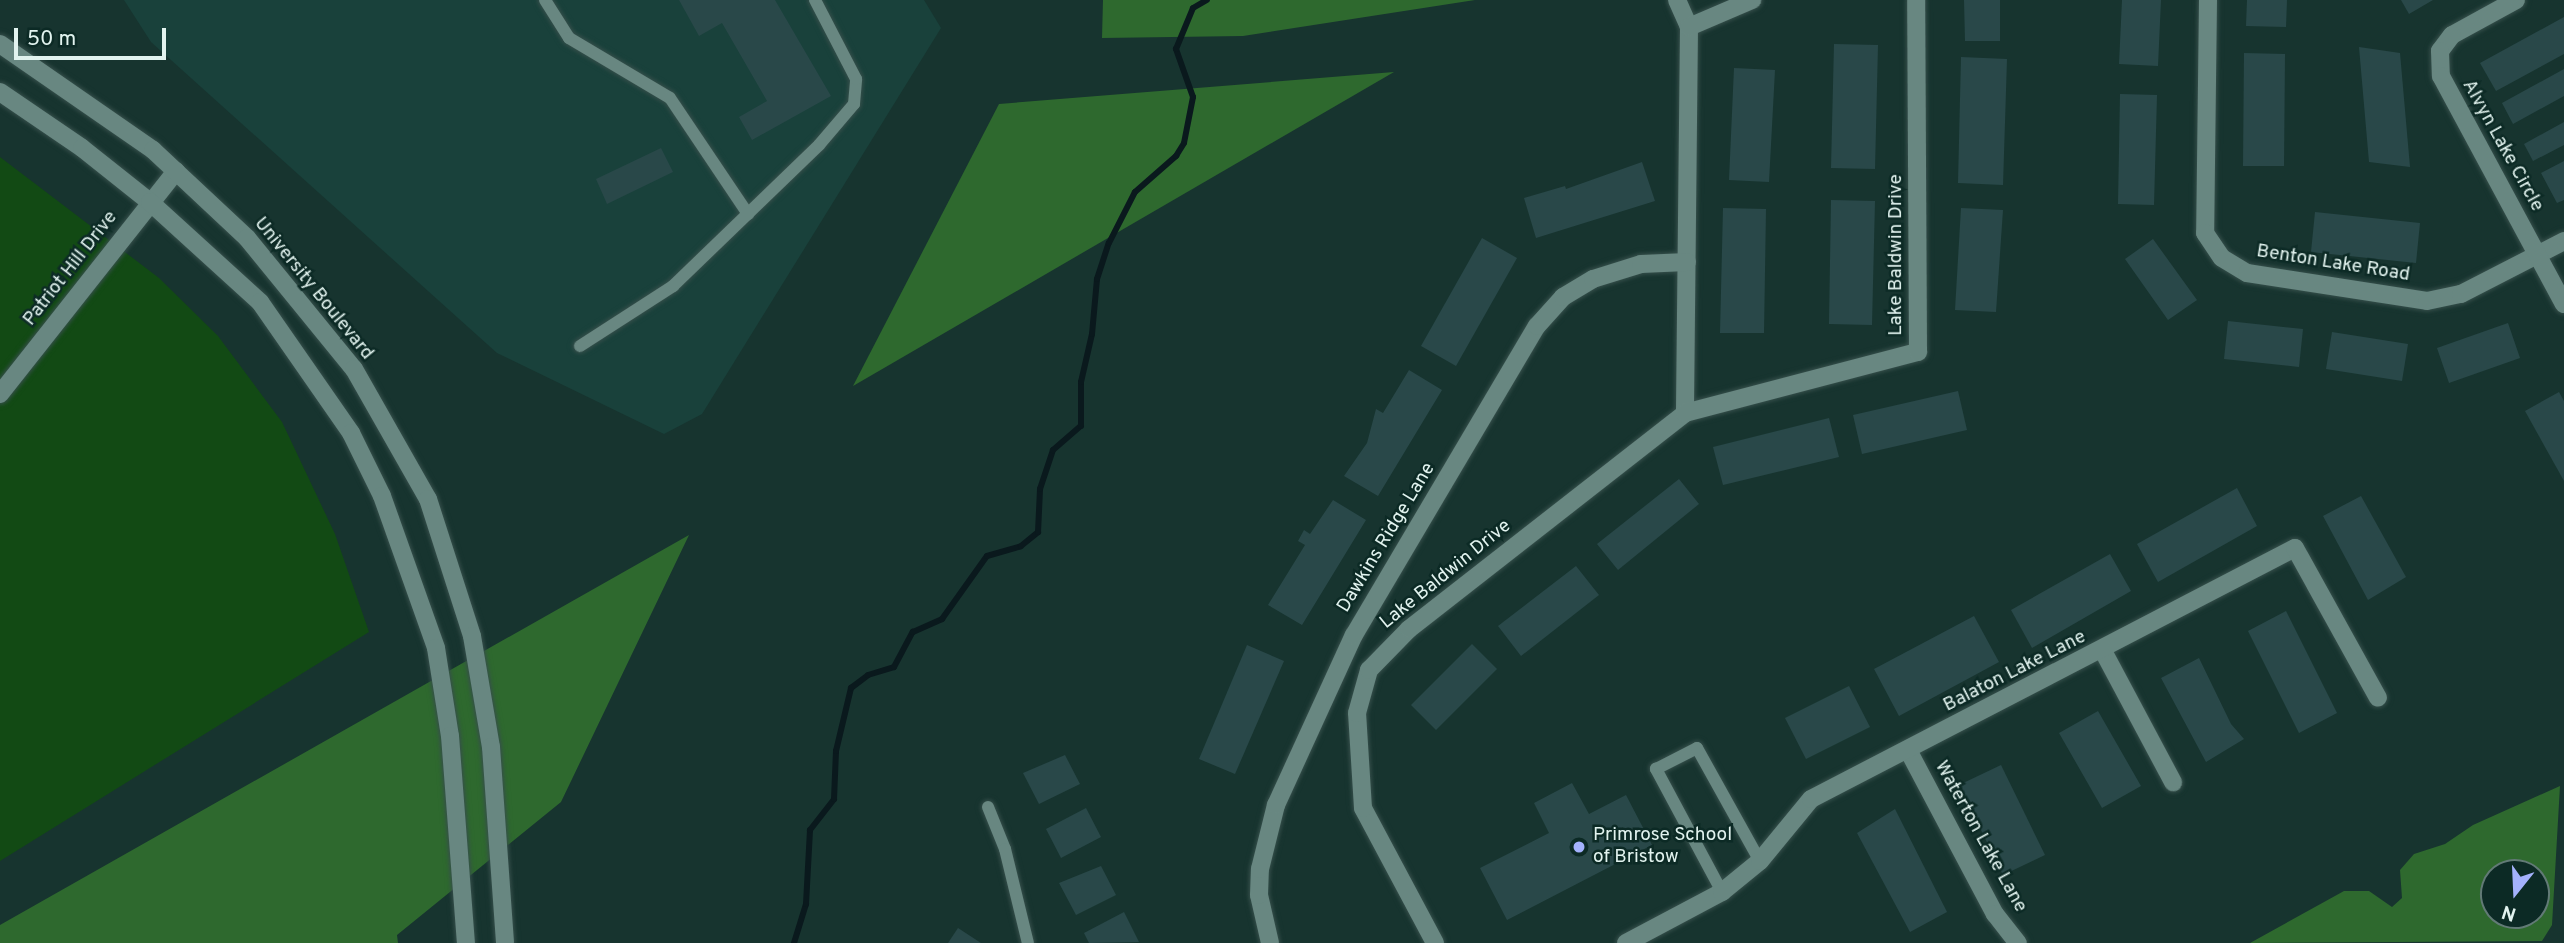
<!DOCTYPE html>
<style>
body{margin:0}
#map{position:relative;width:2564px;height:943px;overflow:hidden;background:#17342f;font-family:Overpass,sans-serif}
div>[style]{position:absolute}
.built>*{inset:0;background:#19413b}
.green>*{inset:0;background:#124a14}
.forest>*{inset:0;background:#2e692e}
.stream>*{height:6px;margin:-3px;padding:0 3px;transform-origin:3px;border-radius:3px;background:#0a191d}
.building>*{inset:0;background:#294849}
.roads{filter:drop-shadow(0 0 2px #364f4b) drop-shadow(0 0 2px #364f4b)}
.service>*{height:12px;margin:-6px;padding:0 6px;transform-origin:6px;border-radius:6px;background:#688781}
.minor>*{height:18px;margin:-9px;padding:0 9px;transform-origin:9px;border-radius:9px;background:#688781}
.secondary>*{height:18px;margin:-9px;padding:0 9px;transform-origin:9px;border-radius:9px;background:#688781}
.dots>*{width:19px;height:19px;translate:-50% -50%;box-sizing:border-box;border:4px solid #0c2a25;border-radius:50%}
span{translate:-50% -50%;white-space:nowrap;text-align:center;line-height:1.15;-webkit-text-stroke:5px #0c2a25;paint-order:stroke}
.street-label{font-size:19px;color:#e2f3ef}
.poi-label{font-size:19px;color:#e2f3ef}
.left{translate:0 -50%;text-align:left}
.north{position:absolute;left:2480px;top:859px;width:70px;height:70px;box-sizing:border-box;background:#0c2a25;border:2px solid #627a76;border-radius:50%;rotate:198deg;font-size:19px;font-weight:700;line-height:28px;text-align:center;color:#e2f3ef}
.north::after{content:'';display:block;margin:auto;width:24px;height:32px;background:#a4b2fc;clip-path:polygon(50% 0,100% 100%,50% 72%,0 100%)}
.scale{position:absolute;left:14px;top:28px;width:152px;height:32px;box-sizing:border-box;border:4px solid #e2f3ef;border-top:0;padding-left:9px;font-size:21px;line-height:24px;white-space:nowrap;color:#e2f3ef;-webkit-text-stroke:5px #0c2a25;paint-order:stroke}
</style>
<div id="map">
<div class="built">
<div style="clip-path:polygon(124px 0,924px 0,941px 28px,702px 414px,664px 434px,497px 353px,151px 42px)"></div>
</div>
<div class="green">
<div style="clip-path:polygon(0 157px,159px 278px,218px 336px,282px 422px,335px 534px,369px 632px,0 861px)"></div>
</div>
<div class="forest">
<div style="clip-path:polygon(1103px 0,1475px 0,1243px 36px,1102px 38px)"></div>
<div style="clip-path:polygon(1394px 72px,853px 386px,999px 104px)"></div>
<div style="clip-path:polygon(689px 535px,561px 802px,397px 935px,398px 943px,0 943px,0 925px)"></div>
<div style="clip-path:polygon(evenodd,2560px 786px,2552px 925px,2542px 941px,2250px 943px,2344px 891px,2369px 891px,2392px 907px,2402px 898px,2400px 870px,2414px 854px,2445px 844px,2473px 825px,2560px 786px,2494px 873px,2536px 873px,2536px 915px,2494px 915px,2494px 873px)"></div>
</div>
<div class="stream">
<div style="left:794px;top:943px;width:41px;rotate:-72.9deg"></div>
<div style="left:806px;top:904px;width:74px;rotate:-86.9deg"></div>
<div style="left:810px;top:830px;width:39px;rotate:-52deg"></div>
<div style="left:834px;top:799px;width:48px;rotate:-87.6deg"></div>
<div style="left:836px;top:751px;width:65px;rotate:-76.6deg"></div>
<div style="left:851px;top:688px;width:21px;rotate:-37deg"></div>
<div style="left:868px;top:675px;width:27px;rotate:-17deg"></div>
<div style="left:894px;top:667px;width:40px;rotate:-62deg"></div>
<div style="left:913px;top:632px;width:32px;rotate:-24deg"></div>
<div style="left:942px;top:619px;width:77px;rotate:-54.5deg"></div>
<div style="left:987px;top:556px;width:35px;rotate:-16deg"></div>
<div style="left:1021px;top:546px;width:22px;rotate:-39deg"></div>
<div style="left:1038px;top:532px;width:43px;rotate:-87.3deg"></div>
<div style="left:1040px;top:489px;width:41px;rotate:-71.6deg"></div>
<div style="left:1053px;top:450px;width:37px;rotate:-41deg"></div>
<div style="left:1081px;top:426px;width:44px;rotate:-90deg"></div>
<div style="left:1081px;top:382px;width:49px;rotate:-77.1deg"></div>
<div style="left:1092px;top:334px;width:55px;rotate:-84.8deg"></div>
<div style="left:1097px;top:279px;width:38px;rotate:-72deg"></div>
<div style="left:1109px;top:243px;width:57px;rotate:-63deg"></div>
<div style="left:1135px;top:192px;width:55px;rotate:-41.3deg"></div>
<div style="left:1176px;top:156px;width:15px;rotate:-58deg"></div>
<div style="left:1184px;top:143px;width:47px;rotate:-78.9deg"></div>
<div style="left:1193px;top:97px;width:51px;rotate:-109.5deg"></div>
<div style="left:1176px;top:49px;width:44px;rotate:-67.5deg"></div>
<div style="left:1193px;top:8px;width:16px;rotate:-30deg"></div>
</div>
<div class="building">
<div style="clip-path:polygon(679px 0,775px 0,831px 96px,752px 140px,739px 117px,767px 101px,722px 23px,699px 36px)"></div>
<div style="clip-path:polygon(1964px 0,2000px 0,2000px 41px,1965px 41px)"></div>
<div style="clip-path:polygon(2122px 0,2161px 0,2158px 66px,2119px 64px)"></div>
<div style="clip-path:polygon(2247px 0,2287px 0,2286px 27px,2246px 26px)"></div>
<div style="clip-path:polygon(2401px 0,2433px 0,2409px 14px)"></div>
<div style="clip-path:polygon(2564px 17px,2564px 54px,2496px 91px,2480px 63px)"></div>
<div style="clip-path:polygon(1834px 44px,1878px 45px,1875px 169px,1831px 168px)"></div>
<div style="clip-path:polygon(2359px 47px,2400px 53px,2410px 167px,2369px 162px)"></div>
<div style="clip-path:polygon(2244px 53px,2285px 54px,2284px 166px,2243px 166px)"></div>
<div style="clip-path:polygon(1961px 57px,2007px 59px,2003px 185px,1958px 183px)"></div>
<div style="clip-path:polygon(1734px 68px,1775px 70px,1769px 182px,1729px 180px)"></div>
<div style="clip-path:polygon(2564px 69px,2564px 96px,2513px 124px,2502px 103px)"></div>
<div style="clip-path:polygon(2120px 94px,2157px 95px,2154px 205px,2118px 204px)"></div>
<div style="clip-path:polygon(2564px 122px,2564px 145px,2533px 161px,2524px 144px)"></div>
<div style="clip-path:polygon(661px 148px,673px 172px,607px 204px,596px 179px)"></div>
<div style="clip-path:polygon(2564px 161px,2564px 200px,2557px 203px,2541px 173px)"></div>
<div style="clip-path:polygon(1642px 162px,1655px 201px,1536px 238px,1524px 198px,1565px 186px,1566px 189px)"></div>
<div style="clip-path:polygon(1831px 200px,1875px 201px,1872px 325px,1829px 324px)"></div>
<div style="clip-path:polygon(1723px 208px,1766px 209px,1764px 333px,1720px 333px)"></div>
<div style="clip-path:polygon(1961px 208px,2003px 210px,1996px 312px,1955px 310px)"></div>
<div style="clip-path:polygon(2315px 212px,2420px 223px,2416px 263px,2311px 252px)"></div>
<div style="clip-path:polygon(1482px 238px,1517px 258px,1456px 366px,1421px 346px)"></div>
<div style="clip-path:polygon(2153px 239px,2197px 300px,2168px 320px,2125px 259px)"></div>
<div style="clip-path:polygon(2228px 321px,2303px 329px,2299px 367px,2224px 359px)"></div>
<div style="clip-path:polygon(2508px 323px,2520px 358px,2449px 383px,2437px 348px)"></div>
<div style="clip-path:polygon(2332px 332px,2408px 344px,2402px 381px,2326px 369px)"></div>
<div style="clip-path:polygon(1409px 370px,1442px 390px,1378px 496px,1344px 476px,1367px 443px,1376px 409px,1383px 413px)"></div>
<div style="clip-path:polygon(1958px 391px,1967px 430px,1862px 454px,1853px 415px)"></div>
<div style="clip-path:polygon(2559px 392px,2564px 401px,2564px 481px,2525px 411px)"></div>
<div style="clip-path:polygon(1829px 418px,1839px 457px,1723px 485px,1713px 447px)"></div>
<div style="clip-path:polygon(1679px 479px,1699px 504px,1618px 570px,1597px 544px)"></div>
<div style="clip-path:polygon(2237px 488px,2257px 526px,2158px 582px,2137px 544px)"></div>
<div style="clip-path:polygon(2361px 496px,2406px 577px,2368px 600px,2323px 516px)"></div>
<div style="clip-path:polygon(1333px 500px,1366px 520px,1302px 625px,1268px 605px,1305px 545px,1298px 541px,1304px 530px,1310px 534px)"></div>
<div style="clip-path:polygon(2110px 554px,2131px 591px,2032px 648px,2011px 610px)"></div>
<div style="clip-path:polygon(1576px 566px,1599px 595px,1521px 656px,1498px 626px)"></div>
<div style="clip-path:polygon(2286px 611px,2337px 713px,2299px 733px,2248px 631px)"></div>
<div style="clip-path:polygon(1974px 616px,1999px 662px,1899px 716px,1874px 669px)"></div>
<div style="clip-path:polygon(1472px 644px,1497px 669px,1436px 730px,1411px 705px)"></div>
<div style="clip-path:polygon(1247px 645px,1284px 661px,1235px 774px,1199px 759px)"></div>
<div style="clip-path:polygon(2199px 658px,2231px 724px,2244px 739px,2206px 762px,2161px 678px)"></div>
<div style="clip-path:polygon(1849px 686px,1870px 727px,1806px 759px,1785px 718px)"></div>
<div style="clip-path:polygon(2098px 711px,2141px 786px,2102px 808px,2059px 733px)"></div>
<div style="clip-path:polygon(1065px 755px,1080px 784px,1039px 804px,1023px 773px)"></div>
<div style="clip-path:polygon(2001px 765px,2045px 855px,2003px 875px,1959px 785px)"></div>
<div style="clip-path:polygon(1572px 783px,1589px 814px,1626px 795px,1652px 845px,1507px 920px,1480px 868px,1549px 833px,1534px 803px)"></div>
<div style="clip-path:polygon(1086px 808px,1101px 837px,1061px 858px,1046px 829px)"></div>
<div style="clip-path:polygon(1895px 809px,1947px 912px,1910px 932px,1857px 833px)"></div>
<div style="clip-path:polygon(1101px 866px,1116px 895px,1076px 915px,1059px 883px)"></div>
<div style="clip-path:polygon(1124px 912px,1139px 942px,1089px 943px,1084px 933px)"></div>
<div style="clip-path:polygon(958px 928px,981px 943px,948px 943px)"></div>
</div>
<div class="roads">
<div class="service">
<div style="left:545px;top:0;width:45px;rotate:57.7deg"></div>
<div style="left:569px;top:38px;width:117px;rotate:30.7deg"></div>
<div style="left:670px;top:98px;width:140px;rotate:56.1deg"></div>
<div style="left:580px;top:346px;width:111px;rotate:-32.8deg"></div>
<div style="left:673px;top:286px;width:203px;rotate:-44deg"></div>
<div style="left:819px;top:145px;width:54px;rotate:-49.5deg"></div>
<div style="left:854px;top:104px;width:25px;rotate:-85deg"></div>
<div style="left:856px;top:79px;width:89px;rotate:-117.4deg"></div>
<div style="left:988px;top:807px;width:45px;rotate:68deg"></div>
<div style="left:1005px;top:849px;width:97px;rotate:76.3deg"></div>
<div style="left:1722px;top:892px;width:140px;rotate:-118.2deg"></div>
<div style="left:1656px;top:769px;width:46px;rotate:-27.1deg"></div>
<div style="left:1697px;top:748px;width:129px;rotate:60.9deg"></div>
</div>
<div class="minor">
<div style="left:1677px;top:0;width:30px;rotate:66deg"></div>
<div style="left:1689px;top:27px;width:386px;rotate:90.6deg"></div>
<div style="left:2208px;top:0;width:233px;rotate:90.7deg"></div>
<div style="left:2205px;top:233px;width:30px;rotate:56deg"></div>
<div style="left:2222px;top:258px;width:29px;rotate:31deg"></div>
<div style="left:2247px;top:273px;width:182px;rotate:8.8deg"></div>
<div style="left:2427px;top:301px;width:35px;rotate:-12deg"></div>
<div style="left:2461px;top:294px;width:116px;rotate:-27.2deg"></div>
<div style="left:2516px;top:0;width:73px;rotate:151.3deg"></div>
<div style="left:2452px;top:35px;width:20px;rotate:127deg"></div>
<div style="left:2440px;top:51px;width:25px;rotate:88deg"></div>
<div style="left:2441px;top:76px;width:259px;rotate:61.7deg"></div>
<div style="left:1689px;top:27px;width:69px;rotate:-23.2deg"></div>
<div style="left:0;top:394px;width:284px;rotate:-51.7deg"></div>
<div style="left:2103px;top:651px;width:149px;rotate:61.9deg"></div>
<div style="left:1908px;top:750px;width:186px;rotate:62.1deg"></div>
<div style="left:1995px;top:914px;width:37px;rotate:52deg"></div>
<div style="left:1270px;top:943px;width:49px;rotate:-102.9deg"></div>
<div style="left:1259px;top:895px;width:26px;rotate:-88deg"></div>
<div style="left:1260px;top:869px;width:66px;rotate:-76deg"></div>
<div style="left:1276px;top:805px;width:187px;rotate:-65.4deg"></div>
<div style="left:1354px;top:635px;width:359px;rotate:-59.4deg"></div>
<div style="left:1537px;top:326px;width:39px;rotate:-48deg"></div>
<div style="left:1563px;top:297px;width:35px;rotate:-31deg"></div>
<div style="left:1593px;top:279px;width:50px;rotate:-17.4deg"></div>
<div style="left:1641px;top:264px;width:46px;rotate:-2.5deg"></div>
<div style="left:1435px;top:943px;width:153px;rotate:-118.1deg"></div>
<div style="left:1363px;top:808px;width:95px;rotate:-93.6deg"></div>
<div style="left:1357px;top:713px;width:45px;rotate:-74.4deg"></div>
<div style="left:1369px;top:670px;width:57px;rotate:-45.7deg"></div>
<div style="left:1409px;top:629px;width:350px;rotate:-38deg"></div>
<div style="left:1685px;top:413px;width:241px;rotate:-14.7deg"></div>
<div style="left:1918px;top:352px;width:352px;rotate:-90.3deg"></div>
<div style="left:1626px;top:943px;width:109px;rotate:-28deg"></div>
<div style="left:1722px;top:892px;width:49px;rotate:-39.2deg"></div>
<div style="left:1760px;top:861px;width:80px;rotate:-50.6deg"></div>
<div style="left:1811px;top:799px;width:545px;rotate:-27.41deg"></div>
<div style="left:2295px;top:548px;width:171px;rotate:61deg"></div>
</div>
<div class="secondary">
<div style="left:0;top:44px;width:186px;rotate:34.7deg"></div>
<div style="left:153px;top:150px;width:129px;rotate:43.1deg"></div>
<div style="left:247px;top:238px;width:169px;rotate:50.8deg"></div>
<div style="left:354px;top:369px;width:150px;rotate:60.4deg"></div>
<div style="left:428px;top:499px;width:144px;rotate:72.2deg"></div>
<div style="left:472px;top:636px;width:113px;rotate:80.3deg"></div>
<div style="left:491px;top:747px;width:196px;rotate:85.9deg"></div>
<div style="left:0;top:92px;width:99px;rotate:34.3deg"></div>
<div style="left:82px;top:148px;width:87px;rotate:38.5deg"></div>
<div style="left:150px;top:202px;width:149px;rotate:42.3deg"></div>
<div style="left:260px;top:302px;width:160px;rotate:55.2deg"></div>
<div style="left:351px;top:433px;width:70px;rotate:63.8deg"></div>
<div style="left:382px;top:496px;width:161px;rotate:70.4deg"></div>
<div style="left:436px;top:648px;width:89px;rotate:81deg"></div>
<div style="left:450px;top:736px;width:208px;rotate:85.6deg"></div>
</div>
</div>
<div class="dots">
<div style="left:1579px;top:847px;background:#a4b2fc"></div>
</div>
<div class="street-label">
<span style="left:2502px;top:146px;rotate:61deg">Alvyn Lake Circle</span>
<span style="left:1897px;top:255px;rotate:-90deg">Lake Baldwin Drive</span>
<span style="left:2333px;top:264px;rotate:9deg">Benton Lake Road</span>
<span style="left:71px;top:269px;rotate:-52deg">Patriot Hill Drive</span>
<span style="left:313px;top:289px;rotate:51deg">University Boulevard</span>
<span style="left:1387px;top:538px;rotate:-59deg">Dawkins Ridge Lane</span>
<span style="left:1446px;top:575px;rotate:-39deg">Lake Baldwin Drive</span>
<span style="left:2015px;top:672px;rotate:-27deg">Balaton Lake Lane</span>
<span style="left:1980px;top:837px;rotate:61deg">Waterton Lake Lane</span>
</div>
<div class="poi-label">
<span class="left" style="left:1593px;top:847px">Primrose School<br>of Bristow</span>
</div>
<div class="north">N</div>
<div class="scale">50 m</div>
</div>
